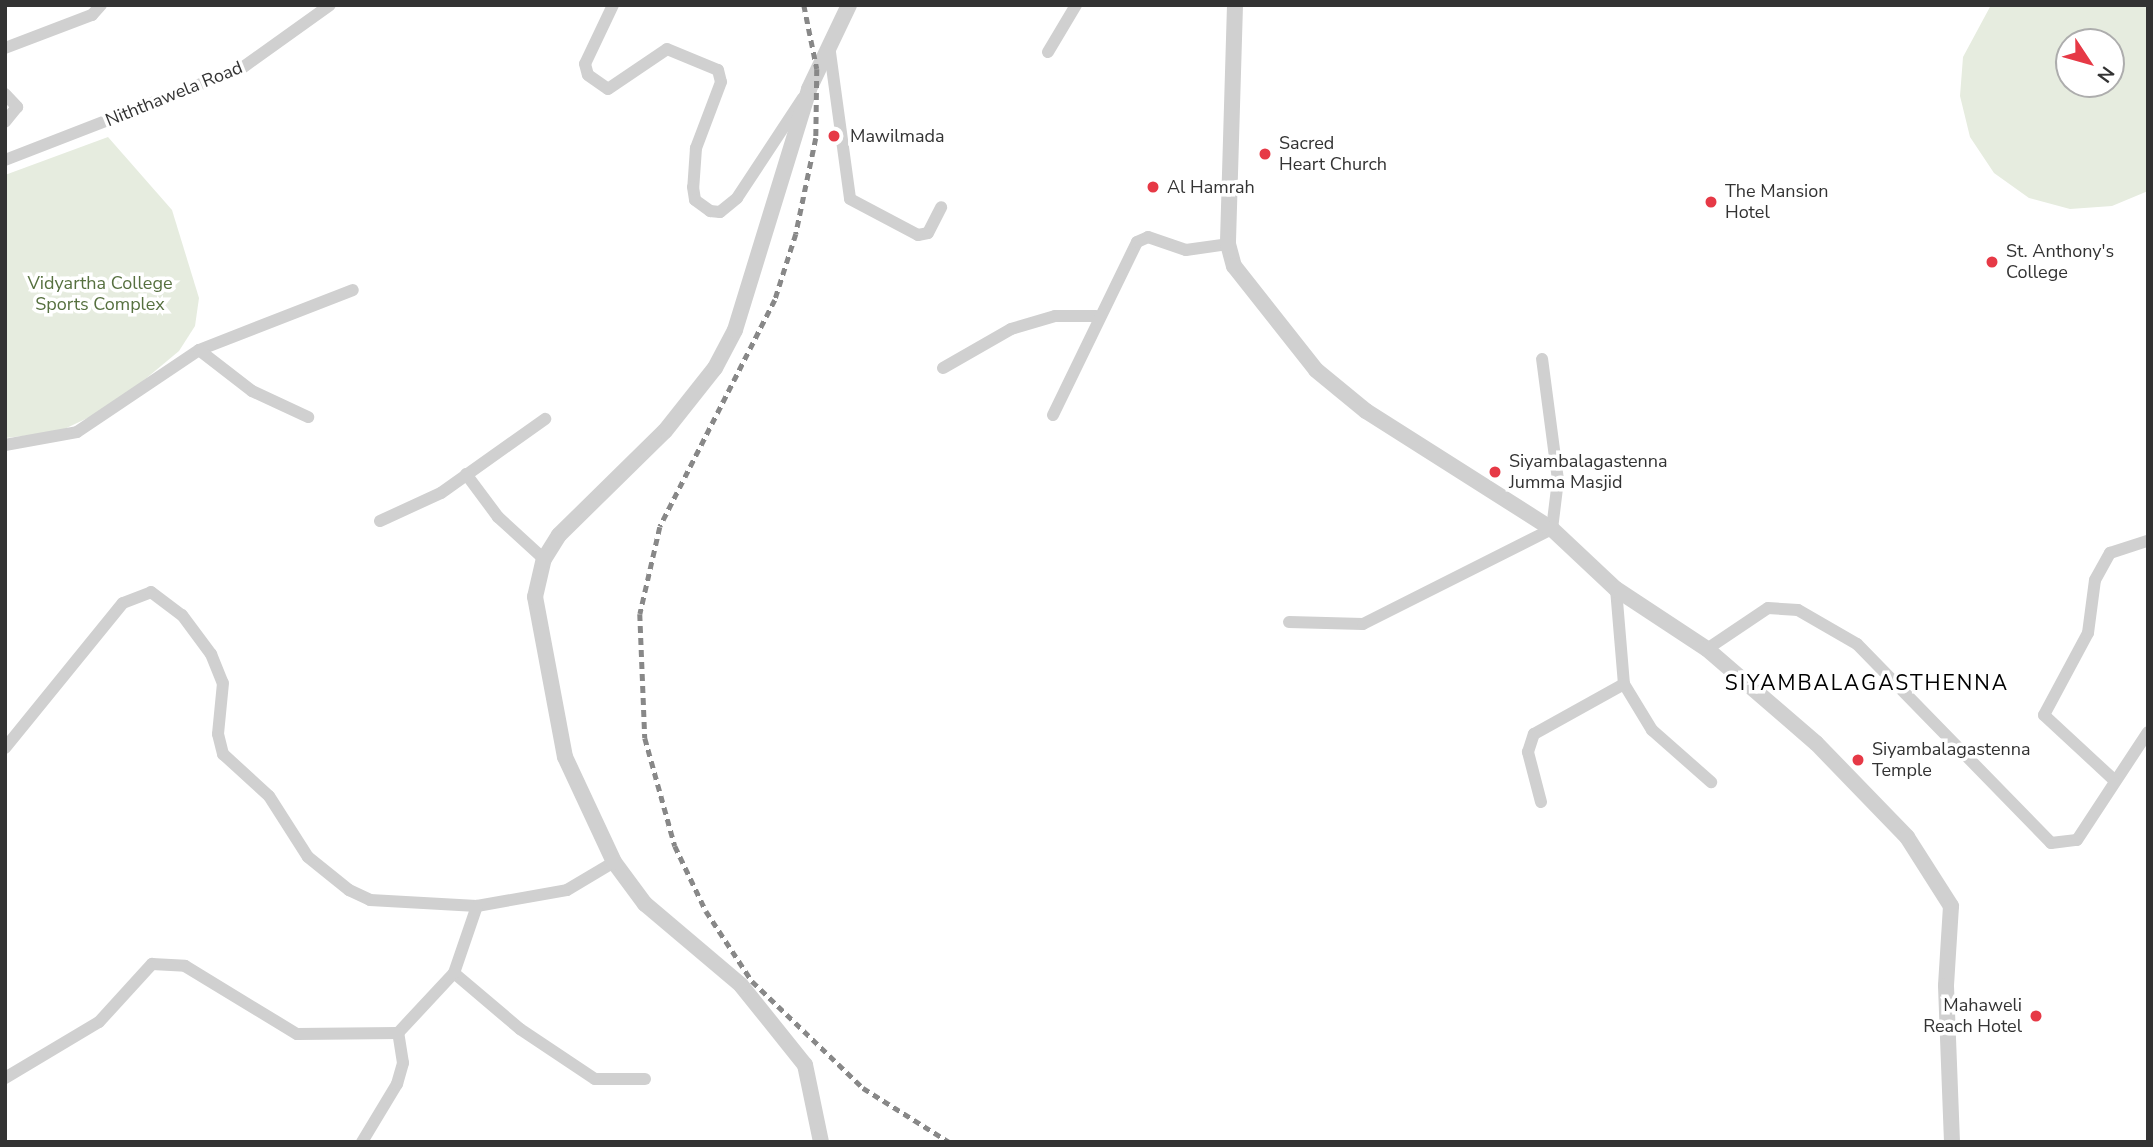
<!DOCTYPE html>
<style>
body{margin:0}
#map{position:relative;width:2153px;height:1147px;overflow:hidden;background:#fff;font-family:"Nunito Sans",sans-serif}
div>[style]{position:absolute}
.green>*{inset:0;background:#e6ecdf}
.minor>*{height:12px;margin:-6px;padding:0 6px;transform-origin:6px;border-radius:6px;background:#d0d0d0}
.tertiary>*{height:16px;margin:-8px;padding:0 8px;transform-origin:8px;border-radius:8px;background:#d0d0d0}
.rail>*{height:4.5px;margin-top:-2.25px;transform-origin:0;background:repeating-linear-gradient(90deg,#888 0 7px,transparent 0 12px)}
.dots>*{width:19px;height:19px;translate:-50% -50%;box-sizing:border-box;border:4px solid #fff;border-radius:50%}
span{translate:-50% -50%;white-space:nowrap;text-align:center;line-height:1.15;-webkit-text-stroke:7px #fff;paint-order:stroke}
.street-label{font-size:18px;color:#333}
.poi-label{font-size:18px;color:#333}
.left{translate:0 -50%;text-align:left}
.right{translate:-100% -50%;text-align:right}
.park-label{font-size:18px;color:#56703f}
.quarter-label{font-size:21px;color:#000;letter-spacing:2px}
.frame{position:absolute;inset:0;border:7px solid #333;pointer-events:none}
.north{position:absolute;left:2055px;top:28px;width:70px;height:70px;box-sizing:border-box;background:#fff;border:2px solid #adadad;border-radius:50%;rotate:126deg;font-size:19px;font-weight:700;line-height:28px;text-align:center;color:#333}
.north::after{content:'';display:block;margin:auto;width:24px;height:32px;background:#e63946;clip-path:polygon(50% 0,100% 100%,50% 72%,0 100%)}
</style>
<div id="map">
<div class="green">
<div style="clip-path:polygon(evenodd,1991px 5px,2148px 5px,2148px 191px,2112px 206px,2070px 209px,2029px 198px,1994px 173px,1970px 137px,1960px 96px,1963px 57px,1991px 5px,2069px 42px,2111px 42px,2111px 84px,2069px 84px,2069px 42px)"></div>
<div style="clip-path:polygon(108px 137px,172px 210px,199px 298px,195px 326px,179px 351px,113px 406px,58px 432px,5px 438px,5px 175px)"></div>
</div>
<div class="minor">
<div style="left:613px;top:5px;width:65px;rotate:115.4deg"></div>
<div style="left:585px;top:64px;width:11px;rotate:75deg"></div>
<div style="left:588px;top:75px;width:24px;rotate:35deg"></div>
<div style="left:608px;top:89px;width:71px;rotate:-34.1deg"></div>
<div style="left:667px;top:49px;width:55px;rotate:22.4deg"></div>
<div style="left:718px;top:70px;width:12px;rotate:76deg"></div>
<div style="left:721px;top:82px;width:71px;rotate:110.7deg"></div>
<div style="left:696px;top:148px;width:39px;rotate:94deg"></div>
<div style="left:693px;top:187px;width:13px;rotate:81deg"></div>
<div style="left:695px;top:200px;width:19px;rotate:36deg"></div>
<div style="left:710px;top:211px;width:10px;rotate:6deg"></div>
<div style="left:720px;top:212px;width:22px;rotate:-39deg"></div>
<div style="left:737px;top:198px;width:120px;rotate:-56.6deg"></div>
<div style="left:829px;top:45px;width:155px;rotate:82.2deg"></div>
<div style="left:850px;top:199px;width:77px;rotate:27.9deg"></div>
<div style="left:918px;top:235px;width:10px;rotate:-11deg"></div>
<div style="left:928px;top:233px;width:29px;rotate:-63deg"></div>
<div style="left:5px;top:48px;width:93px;rotate:-20.8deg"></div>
<div style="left:92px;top:15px;width:13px;rotate:-48deg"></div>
<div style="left:1048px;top:52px;width:55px;rotate:-59.2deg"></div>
<div style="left:5px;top:94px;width:18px;rotate:47deg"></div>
<div style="left:17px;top:107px;width:19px;rotate:129deg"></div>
<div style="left:5px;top:160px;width:254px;rotate:-21.2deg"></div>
<div style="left:242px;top:68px;width:108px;rotate:-35.6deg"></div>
<div style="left:199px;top:350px;width:165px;rotate:-21.3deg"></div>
<div style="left:943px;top:368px;width:78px;rotate:-29.8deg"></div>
<div style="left:1011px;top:329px;width:46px;rotate:-16.5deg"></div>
<div style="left:1055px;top:316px;width:41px"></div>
<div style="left:1053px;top:415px;width:192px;rotate:-64.1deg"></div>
<div style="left:1137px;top:242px;width:12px;rotate:-24deg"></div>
<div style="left:1148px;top:237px;width:40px;rotate:18.9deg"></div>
<div style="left:1186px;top:250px;width:42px;rotate:-8.1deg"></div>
<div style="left:5px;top:445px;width:73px;rotate:-10.2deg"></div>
<div style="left:77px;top:432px;width:147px;rotate:-33.9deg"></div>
<div style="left:199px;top:350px;width:67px;rotate:37.7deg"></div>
<div style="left:252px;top:391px;width:62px;rotate:24.9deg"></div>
<div style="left:466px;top:474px;width:54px;rotate:53.3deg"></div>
<div style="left:498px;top:517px;width:62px;rotate:42.4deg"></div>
<div style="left:380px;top:521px;width:67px;rotate:-24.7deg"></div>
<div style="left:441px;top:493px;width:128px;rotate:-35.4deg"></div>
<div style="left:1616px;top:589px;width:95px;rotate:85.2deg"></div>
<div style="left:1624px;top:684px;width:54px;rotate:58.7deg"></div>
<div style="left:1652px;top:730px;width:79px;rotate:41.4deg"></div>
<div style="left:1289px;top:622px;width:74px;rotate:1.5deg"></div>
<div style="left:1363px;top:624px;width:212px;rotate:-26.7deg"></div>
<div style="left:1552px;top:529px;width:49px;rotate:-83deg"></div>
<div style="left:1558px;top:480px;width:122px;rotate:-97.5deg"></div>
<div style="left:1707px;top:649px;width:73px;rotate:-33.9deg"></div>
<div style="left:1768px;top:608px;width:30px;rotate:4deg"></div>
<div style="left:1798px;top:610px;width:68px;rotate:30deg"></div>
<div style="left:1857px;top:644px;width:278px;rotate:45.7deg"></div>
<div style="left:2051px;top:843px;width:26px;rotate:-7deg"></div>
<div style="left:2077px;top:840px;width:129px;rotate:-56.7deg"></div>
<div style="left:5px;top:748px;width:187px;rotate:-50.9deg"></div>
<div style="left:123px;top:603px;width:30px;rotate:-21deg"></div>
<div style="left:151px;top:592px;width:39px;rotate:37deg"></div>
<div style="left:182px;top:615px;width:49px;rotate:53.4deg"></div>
<div style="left:211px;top:654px;width:31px;rotate:68deg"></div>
<div style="left:223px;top:683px;width:51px;rotate:95.6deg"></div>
<div style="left:218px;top:734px;width:21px;rotate:76deg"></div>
<div style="left:223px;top:754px;width:62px;rotate:42.4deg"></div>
<div style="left:269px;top:796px;width:72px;rotate:57.4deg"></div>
<div style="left:308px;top:857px;width:53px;rotate:38.8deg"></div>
<div style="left:349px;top:890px;width:23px;rotate:25deg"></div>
<div style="left:370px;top:900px;width:107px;rotate:3.2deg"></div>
<div style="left:477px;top:906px;width:91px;rotate:-10.1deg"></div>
<div style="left:567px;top:890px;width:55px;rotate:-30.8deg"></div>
<div style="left:2113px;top:779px;width:94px;rotate:-137.2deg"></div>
<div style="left:2044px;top:715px;width:93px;rotate:-61.8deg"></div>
<div style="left:2088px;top:633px;width:53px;rotate:-82.5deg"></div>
<div style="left:2095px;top:580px;width:31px;rotate:-61deg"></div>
<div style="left:2110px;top:553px;width:40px;rotate:-18deg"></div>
<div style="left:1541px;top:802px;width:52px;rotate:-104.6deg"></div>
<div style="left:1528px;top:752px;width:19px;rotate:-72deg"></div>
<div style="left:1534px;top:734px;width:103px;rotate:-29.1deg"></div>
<div style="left:454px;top:973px;width:87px;rotate:40.3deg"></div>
<div style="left:520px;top:1029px;width:90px;rotate:33.7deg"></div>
<div style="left:595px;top:1079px;width:50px"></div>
<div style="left:5px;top:1078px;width:109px;rotate:-30.8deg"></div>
<div style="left:99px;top:1022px;width:79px;rotate:-47.6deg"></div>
<div style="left:152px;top:964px;width:33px;rotate:3deg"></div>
<div style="left:185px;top:966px;width:131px;rotate:31.3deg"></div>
<div style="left:297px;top:1034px;width:101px;rotate:-0.6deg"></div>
<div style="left:398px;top:1033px;width:82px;rotate:-47deg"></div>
<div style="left:454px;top:973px;width:71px;rotate:-71.1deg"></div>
<div style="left:362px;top:1142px;width:68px;rotate:-58.9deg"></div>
<div style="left:397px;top:1084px;width:22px;rotate:-74deg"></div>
<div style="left:403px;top:1063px;width:30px;rotate:-99deg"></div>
</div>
<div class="tertiary">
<div style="left:1235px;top:5px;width:239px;rotate:91.7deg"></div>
<div style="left:1228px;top:244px;width:23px;rotate:75deg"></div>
<div style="left:1234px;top:266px;width:132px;rotate:51.7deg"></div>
<div style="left:1316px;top:370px;width:65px;rotate:39.4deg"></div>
<div style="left:1366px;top:411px;width:220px;rotate:32.4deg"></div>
<div style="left:1552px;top:529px;width:88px;rotate:43.2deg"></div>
<div style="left:1616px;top:589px;width:109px;rotate:33.4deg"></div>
<div style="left:1707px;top:649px;width:144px;rotate:40.8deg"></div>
<div style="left:1816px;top:743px;width:131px;rotate:45.9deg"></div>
<div style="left:1907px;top:837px;width:82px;rotate:57.5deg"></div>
<div style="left:1951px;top:906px;width:80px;rotate:93.6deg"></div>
<div style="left:1946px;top:986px;width:156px;rotate:87.8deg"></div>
<div style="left:821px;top:1142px;width:79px;rotate:-101.7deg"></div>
<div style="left:805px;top:1065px;width:102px;rotate:-128.7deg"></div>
<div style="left:741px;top:985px;width:126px;rotate:-139.8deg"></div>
<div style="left:645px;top:904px;width:52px;rotate:-126.4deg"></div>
<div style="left:614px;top:862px;width:116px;rotate:-115deg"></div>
<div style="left:565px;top:757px;width:163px;rotate:-100.6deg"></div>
<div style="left:535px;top:597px;width:39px;rotate:-77deg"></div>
<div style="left:544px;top:559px;width:28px;rotate:-58deg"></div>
<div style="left:559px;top:535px;width:148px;rotate:-44.5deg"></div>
<div style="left:665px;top:431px;width:80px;rotate:-51.6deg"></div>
<div style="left:715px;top:368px;width:43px;rotate:-62.2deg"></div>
<div style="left:735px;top:330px;width:252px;rotate:-72.9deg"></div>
<div style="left:809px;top:89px;width:93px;rotate:-64.5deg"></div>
</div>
<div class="rail">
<div style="left:804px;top:5px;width:65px;rotate:78.5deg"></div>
<div style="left:817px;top:69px;width:69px;rotate:90.8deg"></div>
<div style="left:816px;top:138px;width:98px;rotate:101.8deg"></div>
<div style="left:796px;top:234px;width:69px;rotate:107.7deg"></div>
<div style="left:775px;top:300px;width:254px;rotate:116.9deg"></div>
<div style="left:660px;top:527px;width:89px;rotate:102.9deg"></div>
<div style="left:640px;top:614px;width:124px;rotate:87.7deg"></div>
<div style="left:645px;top:738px;width:112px;rotate:74.5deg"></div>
<div style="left:675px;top:846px;width:72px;rotate:64.5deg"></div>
<div style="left:706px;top:911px;width:84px;rotate:56.7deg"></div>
<div style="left:752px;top:981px;width:154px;rotate:43.9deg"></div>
<div style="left:863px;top:1088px;width:102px;rotate:32.1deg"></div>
</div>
<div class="dots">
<div style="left:834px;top:136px;background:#e63946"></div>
<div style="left:1265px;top:154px;background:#e63946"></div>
<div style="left:1153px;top:187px;background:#e63946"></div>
<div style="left:1711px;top:202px;background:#e63946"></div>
<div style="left:1992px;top:262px;background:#e63946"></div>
<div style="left:1495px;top:472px;background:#e63946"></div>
<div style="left:1858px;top:760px;background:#e63946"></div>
<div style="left:2036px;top:1016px;background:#e63946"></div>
</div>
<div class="street-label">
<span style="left:174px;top:94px;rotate:-22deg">Niththawela Road</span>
</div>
<div class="poi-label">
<span class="left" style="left:850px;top:136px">Mawilmada</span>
<span class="left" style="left:1279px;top:154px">Sacred<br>Heart Church</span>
<span class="left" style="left:1167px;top:187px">Al Hamrah</span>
<span class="left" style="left:1725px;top:202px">The Mansion<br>Hotel</span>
<span class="left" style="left:2006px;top:262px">St. Anthony's<br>College</span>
<span class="left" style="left:1509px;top:472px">Siyambalagastenna<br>Jumma Masjid</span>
<span class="left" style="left:1872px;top:760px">Siyambalagastenna<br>Temple</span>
<span class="right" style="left:2022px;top:1016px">Mahaweli<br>Reach Hotel</span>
</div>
<div class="park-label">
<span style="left:100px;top:294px">Vidyartha College<br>Sports Complex</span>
</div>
<div class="quarter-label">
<span style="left:1867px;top:683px">SIYAMBALAGASTHENNA</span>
</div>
<div class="frame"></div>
<div class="north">N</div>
</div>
